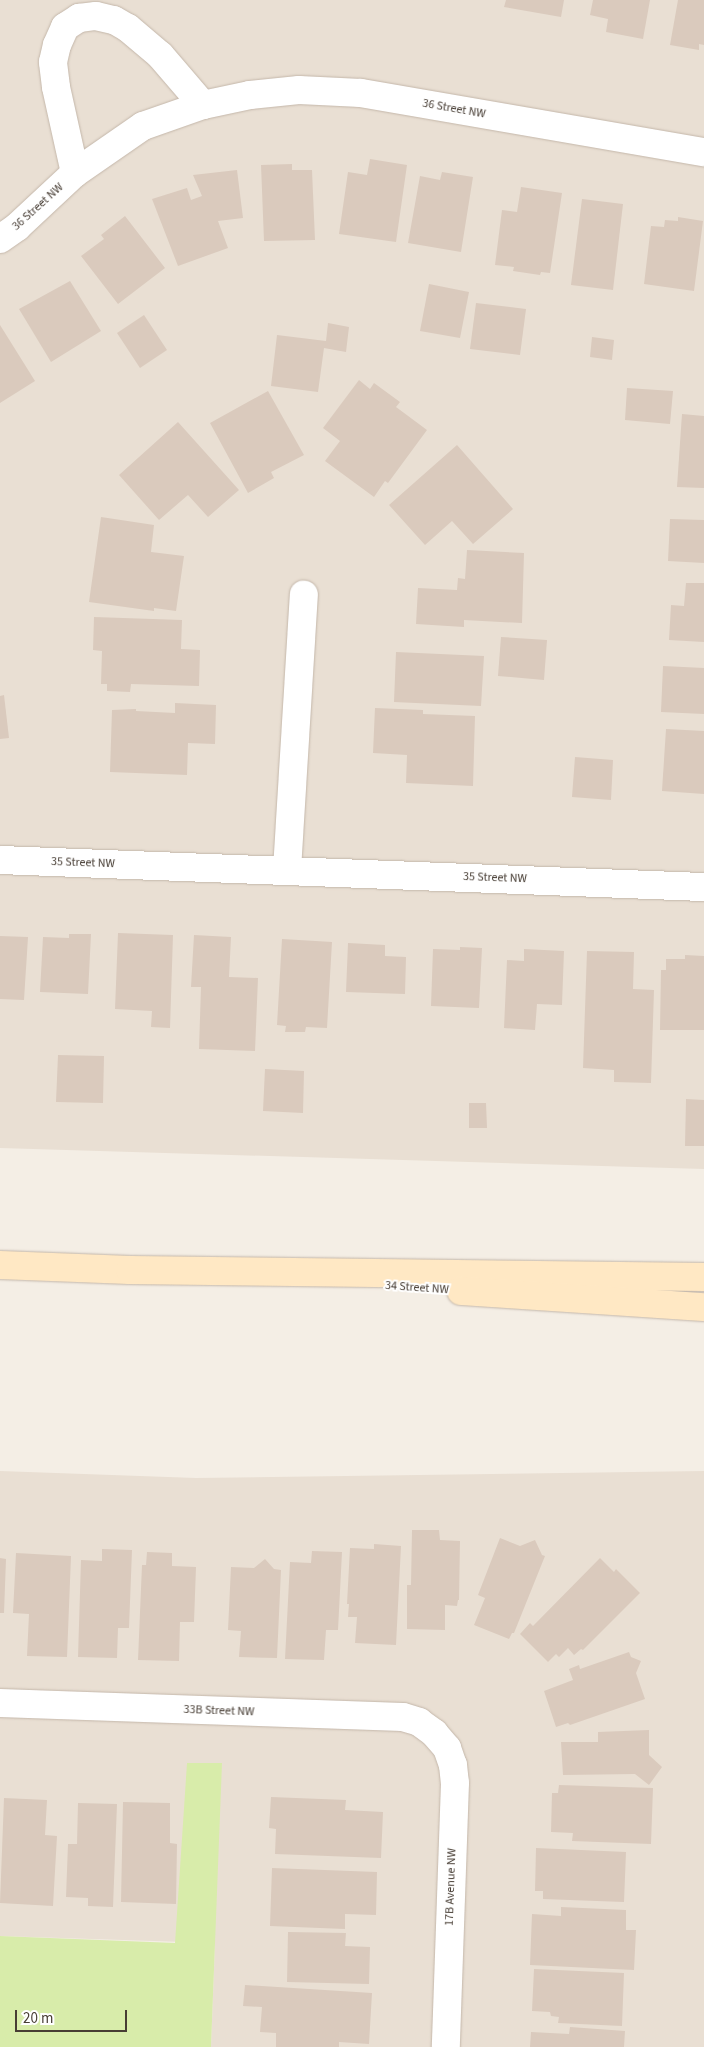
<!DOCTYPE html>
<style>
body{margin:0}
#map{position:relative;width:704px;height:2047px;overflow:hidden;background:#f4eee5;font-family:"Source Sans 3",sans-serif}
div>[style]{position:absolute}
.residential>*{inset:0;background:#e9dfd3}
.green>*{inset:0;background:#d8ecaa}
.building>*{inset:0;background:#dacabd}
.roads{filter:drop-shadow(0 0 1px #c4b7aa) drop-shadow(0 0 1px #c4b7aa)}
.minor>*{height:28px;margin:-14px;padding:0 14px;transform-origin:14px;border-radius:14px;background:#fff}
.secondary>*{height:28px;margin:-14px;padding:0 14px;transform-origin:14px;border-radius:14px;background:#ffe8c4}
span{translate:-50% -50%;white-space:nowrap;text-align:center;line-height:1.15;-webkit-text-stroke:4px #fff;paint-order:stroke}
.street-label{font-size:12px;color:#473d34}
.scale{position:absolute;left:15px;top:2010px;width:112px;height:22px;box-sizing:border-box;border:2px solid #473d34;border-top:0;padding-left:6px;font-size:15px;line-height:18px;white-space:nowrap;color:#473d34;-webkit-text-stroke:4px #fff;paint-order:stroke}
</style>
<div id="map">
<div class="residential">
<div style="clip-path:polygon(0 0,704px 0,704px 1169px,0 1148px)"></div>
<div style="clip-path:polygon(0 1471px,196px 1478px,704px 1471px,704px 2047px,211px 2047px,215px 1943px,0 1936px)"></div>
</div>
<div class="green">
<div style="clip-path:polygon(187px 1763px,222px 1763px,211px 2047px,0 2047px,0 1936px,175px 1943px)"></div>
</div>
<div class="building">
<div style="clip-path:polygon(506px 0,564px 0,561px 17px,504px 7px)"></div>
<div style="clip-path:polygon(593px 0,650px 0,643px 39px,606px 32px,608px 19px,590px 15px)"></div>
<div style="clip-path:polygon(678px 0,704px 0,704px 45px,699px 44px,699px 50px,670px 45px)"></div>
<div style="clip-path:polygon(370px 159px,407px 165px,396px 242px,339px 234px,348px 172px,367px 175px)"></div>
<div style="clip-path:polygon(292px 164px,292px 170px,312px 170px,315px 240px,264px 241px,261px 165px)"></div>
<div style="clip-path:polygon(237px 170px,243px 218px,218px 221px,228px 248px,178px 266px,152px 199px,187px 188px,191px 200px,202px 196px,193px 175px)"></div>
<div style="clip-path:polygon(442px 172px,473px 177px,461px 252px,408px 243px,420px 176px,440px 180px)"></div>
<div style="clip-path:polygon(521px 187px,562px 193px,550px 273px,541px 272px,540px 275px,513px 271px,514px 267px,495px 265px,502px 210px,517px 212px)"></div>
<div style="clip-path:polygon(582px 199px,623px 204px,613px 290px,571px 285px)"></div>
<div style="clip-path:polygon(125px 216px,165px 268px,118px 304px,81px 256px,104px 239px,101px 235px)"></div>
<div style="clip-path:polygon(678px 217px,703px 221px,694px 291px,644px 284px,651px 226px,664px 227px,665px 220px,678px 221px)"></div>
<div style="clip-path:polygon(70px 281px,101px 331px,51px 362px,19px 309px)"></div>
<div style="clip-path:polygon(429px 284px,469px 292px,460px 338px,420px 331px)"></div>
<div style="clip-path:polygon(476px 303px,526px 309px,520px 355px,470px 349px)"></div>
<div style="clip-path:polygon(144px 315px,167px 350px,140px 368px,117px 333px)"></div>
<div style="clip-path:polygon(328px 323px,349px 327px,346px 352px,324px 348px,318px 392px,271px 386px,277px 335px,326px 341px)"></div>
<div style="clip-path:polygon(0 325px,35px 381px,0 403px)"></div>
<div style="clip-path:polygon(592px 337px,614px 340px,612px 360px,590px 357px)"></div>
<div style="clip-path:polygon(359px 380px,370px 389px,374px 383px,400px 402px,396px 407px,427px 430px,388px 483px,385px 481px,374px 497px,325px 461px,340px 441px,323px 428px)"></div>
<div style="clip-path:polygon(627px 388px,673px 391px,670px 424px,625px 420px)"></div>
<div style="clip-path:polygon(268px 391px,304px 455px,271px 472px,274px 478px,248px 493px,210px 423px)"></div>
<div style="clip-path:polygon(682px 414px,704px 416px,704px 488px,677px 487px)"></div>
<div style="clip-path:polygon(178px 422px,239px 490px,208px 517px,188px 495px,159px 520px,119px 475px)"></div>
<div style="clip-path:polygon(457px 445px,513px 509px,473px 544px,452px 521px,425px 545px,389px 505px)"></div>
<div style="clip-path:polygon(101px 517px,154px 525px,151px 552px,184px 556px,176px 611px,154px 608px,154px 611px,89px 602px)"></div>
<div style="clip-path:polygon(670px 519px,704px 520px,704px 563px,668px 561px)"></div>
<div style="clip-path:polygon(467px 550px,524px 553px,522px 623px,464px 620px,464px 627px,416px 624px,418px 588px,457px 590px,458px 578px,465px 579px)"></div>
<div style="clip-path:polygon(686px 583px,704px 583px,704px 642px,669px 640px,671px 605px,684px 606px)"></div>
<div style="clip-path:polygon(94px 617px,182px 620px,181px 649px,200px 650px,199px 686px,131px 684px,130px 692px,107px 691px,107px 684px,101px 684px,102px 651px,93px 650px)"></div>
<div style="clip-path:polygon(501px 637px,547px 640px,544px 680px,498px 676px)"></div>
<div style="clip-path:polygon(396px 652px,484px 656px,481px 706px,394px 702px)"></div>
<div style="clip-path:polygon(663px 666px,704px 668px,704px 714px,661px 712px)"></div>
<div style="clip-path:polygon(4px 695px,9px 738px,0 739px,0 696px)"></div>
<div style="clip-path:polygon(175px 703px,216px 705px,215px 744px,188px 743px,187px 775px,110px 772px,112px 710px,136px 709px,136px 711px,175px 713px)"></div>
<div style="clip-path:polygon(375px 708px,423px 710px,423px 714px,475px 716px,473px 786px,406px 783px,407px 755px,373px 753px)"></div>
<div style="clip-path:polygon(666px 729px,704px 731px,704px 794px,662px 791px)"></div>
<div style="clip-path:polygon(575px 757px,613px 760px,611px 800px,572px 797px)"></div>
<div style="clip-path:polygon(118px 933px,173px 935px,170px 1028px,151px 1027px,152px 1011px,115px 1009px)"></div>
<div style="clip-path:polygon(69px 934px,91px 934px,88px 994px,40px 992px,43px 937px,69px 938px)"></div>
<div style="clip-path:polygon(194px 935px,231px 937px,229px 977px,258px 978px,255px 1051px,199px 1049px,201px 987px,191px 987px)"></div>
<div style="clip-path:polygon(0 936px,28px 937px,24px 1000px,0 999px)"></div>
<div style="clip-path:polygon(282px 939px,332px 942px,327px 1028px,306px 1027px,305px 1032px,285px 1032px,286px 1026px,277px 1025px)"></div>
<div style="clip-path:polygon(348px 943px,385px 945px,385px 956px,406px 957px,405px 994px,346px 992px)"></div>
<div style="clip-path:polygon(460px 947px,482px 948px,479px 1008px,431px 1006px,433px 949px,460px 950px)"></div>
<div style="clip-path:polygon(524px 949px,564px 951px,562px 1005px,537px 1004px,535px 1030px,504px 1028px,507px 960px,524px 961px)"></div>
<div style="clip-path:polygon(587px 951px,634px 952px,633px 989px,654px 990px,651px 1083px,614px 1082px,614px 1070px,583px 1068px)"></div>
<div style="clip-path:polygon(685px 955px,704px 956px,704px 1030px,660px 1030px,661px 970px,666px 970px,666px 959px,685px 959px)"></div>
<div style="clip-path:polygon(58px 1055px,104px 1056px,103px 1103px,56px 1102px)"></div>
<div style="clip-path:polygon(265px 1069px,304px 1071px,303px 1113px,263px 1111px)"></div>
<div style="clip-path:polygon(686px 1099px,704px 1100px,704px 1146px,685px 1146px)"></div>
<div style="clip-path:polygon(469px 1103px,486px 1103px,487px 1128px,469px 1128px)"></div>
<div style="clip-path:polygon(412px 1530px,439px 1530px,440px 1540px,460px 1541px,459px 1600px,458px 1600px,457px 1606px,445px 1605px,445px 1630px,407px 1629px,407px 1585px,411px 1585px)"></div>
<div style="clip-path:polygon(500px 1538px,520px 1546px,535px 1540px,542px 1555px,545px 1556px,514px 1633px,512px 1633px,509px 1639px,474px 1625px,485px 1598px,478px 1595px)"></div>
<div style="clip-path:polygon(374px 1544px,401px 1546px,396px 1645px,355px 1643px,357px 1617px,348px 1617px,349px 1604px,347px 1604px,350px 1548px,374px 1549px)"></div>
<div style="clip-path:polygon(102px 1549px,132px 1550px,129px 1628px,118px 1628px,117px 1658px,78px 1657px,81px 1560px,102px 1561px)"></div>
<div style="clip-path:polygon(312px 1551px,342px 1552px,338px 1630px,326px 1630px,324px 1660px,285px 1659px,290px 1562px,311px 1563px)"></div>
<div style="clip-path:polygon(147px 1552px,172px 1553px,172px 1566px,196px 1567px,194px 1622px,180px 1622px,179px 1661px,138px 1660px,142px 1565px,146px 1565px)"></div>
<div style="clip-path:polygon(16px 1553px,71px 1556px,67px 1657px,27px 1656px,29px 1614px,13px 1613px)"></div>
<div style="clip-path:polygon(0 1558px,6px 1559px,4px 1613px,0 1613px)"></div>
<div style="clip-path:polygon(600px 1558px,614px 1572px,616px 1569px,640px 1593px,583px 1650px,581px 1649px,574px 1655px,568px 1648px,559px 1657px,556px 1654px,548px 1662px,520px 1634px,530px 1623px,533px 1626px)"></div>
<div style="clip-path:polygon(265px 1559px,274px 1569px,281px 1570px,277px 1658px,239px 1657px,241px 1631px,228px 1630px,231px 1567px,254px 1568px)"></div>
<div style="clip-path:polygon(629px 1652px,631px 1657px,641px 1661px,636px 1673px,645px 1699px,570px 1725px,568px 1723px,556px 1727px,544px 1691px,573px 1680px,569px 1669px,579px 1665px,580px 1669px)"></div>
<div style="clip-path:polygon(649px 1730px,649px 1755px,662px 1767px,649px 1785px,635px 1774px,563px 1775px,561px 1742px,598px 1742px,598px 1732px)"></div>
<div style="clip-path:polygon(559px 1785px,653px 1788px,651px 1844px,572px 1841px,573px 1833px,551px 1832px,552px 1793px,558px 1793px)"></div>
<div style="clip-path:polygon(271px 1797px,346px 1800px,345px 1810px,383px 1812px,381px 1858px,275px 1854px,276px 1829px,269px 1828px)"></div>
<div style="clip-path:polygon(4px 1798px,47px 1800px,45px 1835px,57px 1836px,53px 1906px,0 1903px)"></div>
<div style="clip-path:polygon(123px 1802px,170px 1803px,170px 1843px,177px 1844px,176px 1904px,121px 1902px)"></div>
<div style="clip-path:polygon(78px 1803px,117px 1804px,113px 1907px,88px 1906px,88px 1898px,66px 1897px,68px 1844px,77px 1844px)"></div>
<div style="clip-path:polygon(536px 1848px,626px 1852px,624px 1902px,543px 1899px,543px 1891px,535px 1891px)"></div>
<div style="clip-path:polygon(272px 1868px,377px 1872px,376px 1915px,345px 1914px,345px 1929px,270px 1926px)"></div>
<div style="clip-path:polygon(561px 1907px,626px 1910px,626px 1930px,636px 1930px,634px 1970px,530px 1965px,532px 1914px,561px 1916px)"></div>
<div style="clip-path:polygon(288px 1932px,346px 1933px,345px 1946px,370px 1947px,369px 1984px,287px 1982px)"></div>
<div style="clip-path:polygon(534px 1969px,624px 1973px,622px 2026px,558px 2023px,559px 2017px,551px 2016px,550px 2012px,532px 2011px)"></div>
<div style="clip-path:polygon(245px 1985px,372px 1993px,369px 2044px,339px 2042px,339px 2047px,276px 2047px,276px 2033px,260px 2032px,262px 2007px,243px 2006px)"></div>
<div style="clip-path:polygon(570px 2027px,625px 2031px,624px 2047px,530px 2047px,531px 2032px,569px 2034px)"></div>
</div>
<div class="roads">
<div class="minor">
<div style="left:75px;top:173px;width:88px;rotate:-102.5deg"></div>
<div style="left:56px;top:87px;width:25px;rotate:-97deg"></div>
<div style="left:53px;top:62px;width:17px;rotate:-77deg"></div>
<div style="left:57px;top:45px;width:20px;rotate:-66deg"></div>
<div style="left:65px;top:27px;width:17px;rotate:-33deg"></div>
<div style="left:79px;top:18px;width:17px;rotate:-7deg"></div>
<div style="left:96px;top:16px;width:18px;rotate:13deg"></div>
<div style="left:114px;top:20px;width:16px;rotate:30deg"></div>
<div style="left:128px;top:28px;width:42px;rotate:40.2deg"></div>
<div style="left:160px;top:55px;width:66px;rotate:49.3deg"></div>
<div style="left:0;top:239px;width:21px;rotate:-35deg"></div>
<div style="left:17px;top:227px;width:79px;rotate:-43deg"></div>
<div style="left:75px;top:173px;width:83px;rotate:-34.7deg"></div>
<div style="left:143px;top:126px;width:64px;rotate:-19.3deg"></div>
<div style="left:203px;top:105px;width:48px;rotate:-12deg"></div>
<div style="left:250px;top:95px;width:49px;rotate:-5.8deg"></div>
<div style="left:299px;top:90px;width:62px;rotate:2.8deg"></div>
<div style="left:361px;top:93px;width:348px;rotate:9.8deg"></div>
<div style="left:0;top:860px;width:705px;rotate:2.2deg"></div>
<div style="left:287px;top:870px;width:276px;rotate:-86.5deg"></div>
<div style="left:0;top:1703px;width:403px;rotate:2deg"></div>
<div style="left:403px;top:1717px;width:17px;rotate:17deg"></div>
<div style="left:419px;top:1722px;width:19px;rotate:36deg"></div>
<div style="left:434px;top:1733px;width:20px;rotate:49deg"></div>
<div style="left:447px;top:1748px;width:18px;rotate:71deg"></div>
<div style="left:453px;top:1765px;width:18px;rotate:84deg"></div>
<div style="left:455px;top:1783px;width:264px;rotate:92deg"></div>
</div>
<div class="secondary">
<div style="left:0;top:1265px;width:130px;rotate:2.2deg"></div>
<div style="left:130px;top:1270px;width:574px;rotate:0.7deg"></div>
<div style="left:461px;top:1291px;width:244px;rotate:3.8deg"></div>
</div>
</div>
<div class="street-label">
<span style="left:454px;top:109px;rotate:10deg">36 Street NW</span>
<span style="left:38px;top:207px;rotate:-42deg">36 Street NW</span>
<span style="left:83px;top:863px;rotate:2deg">35 Street NW</span>
<span style="left:495px;top:878px;rotate:2deg">35 Street NW</span>
<span style="left:417px;top:1288px;rotate:4deg">34 Street NW</span>
<span style="left:219px;top:1711px;rotate:2deg">33B Street NW</span>
<span style="left:451px;top:1887px;rotate:-88deg">17B Avenue NW</span>
</div>
<div class="scale">20 m</div>
</div>
